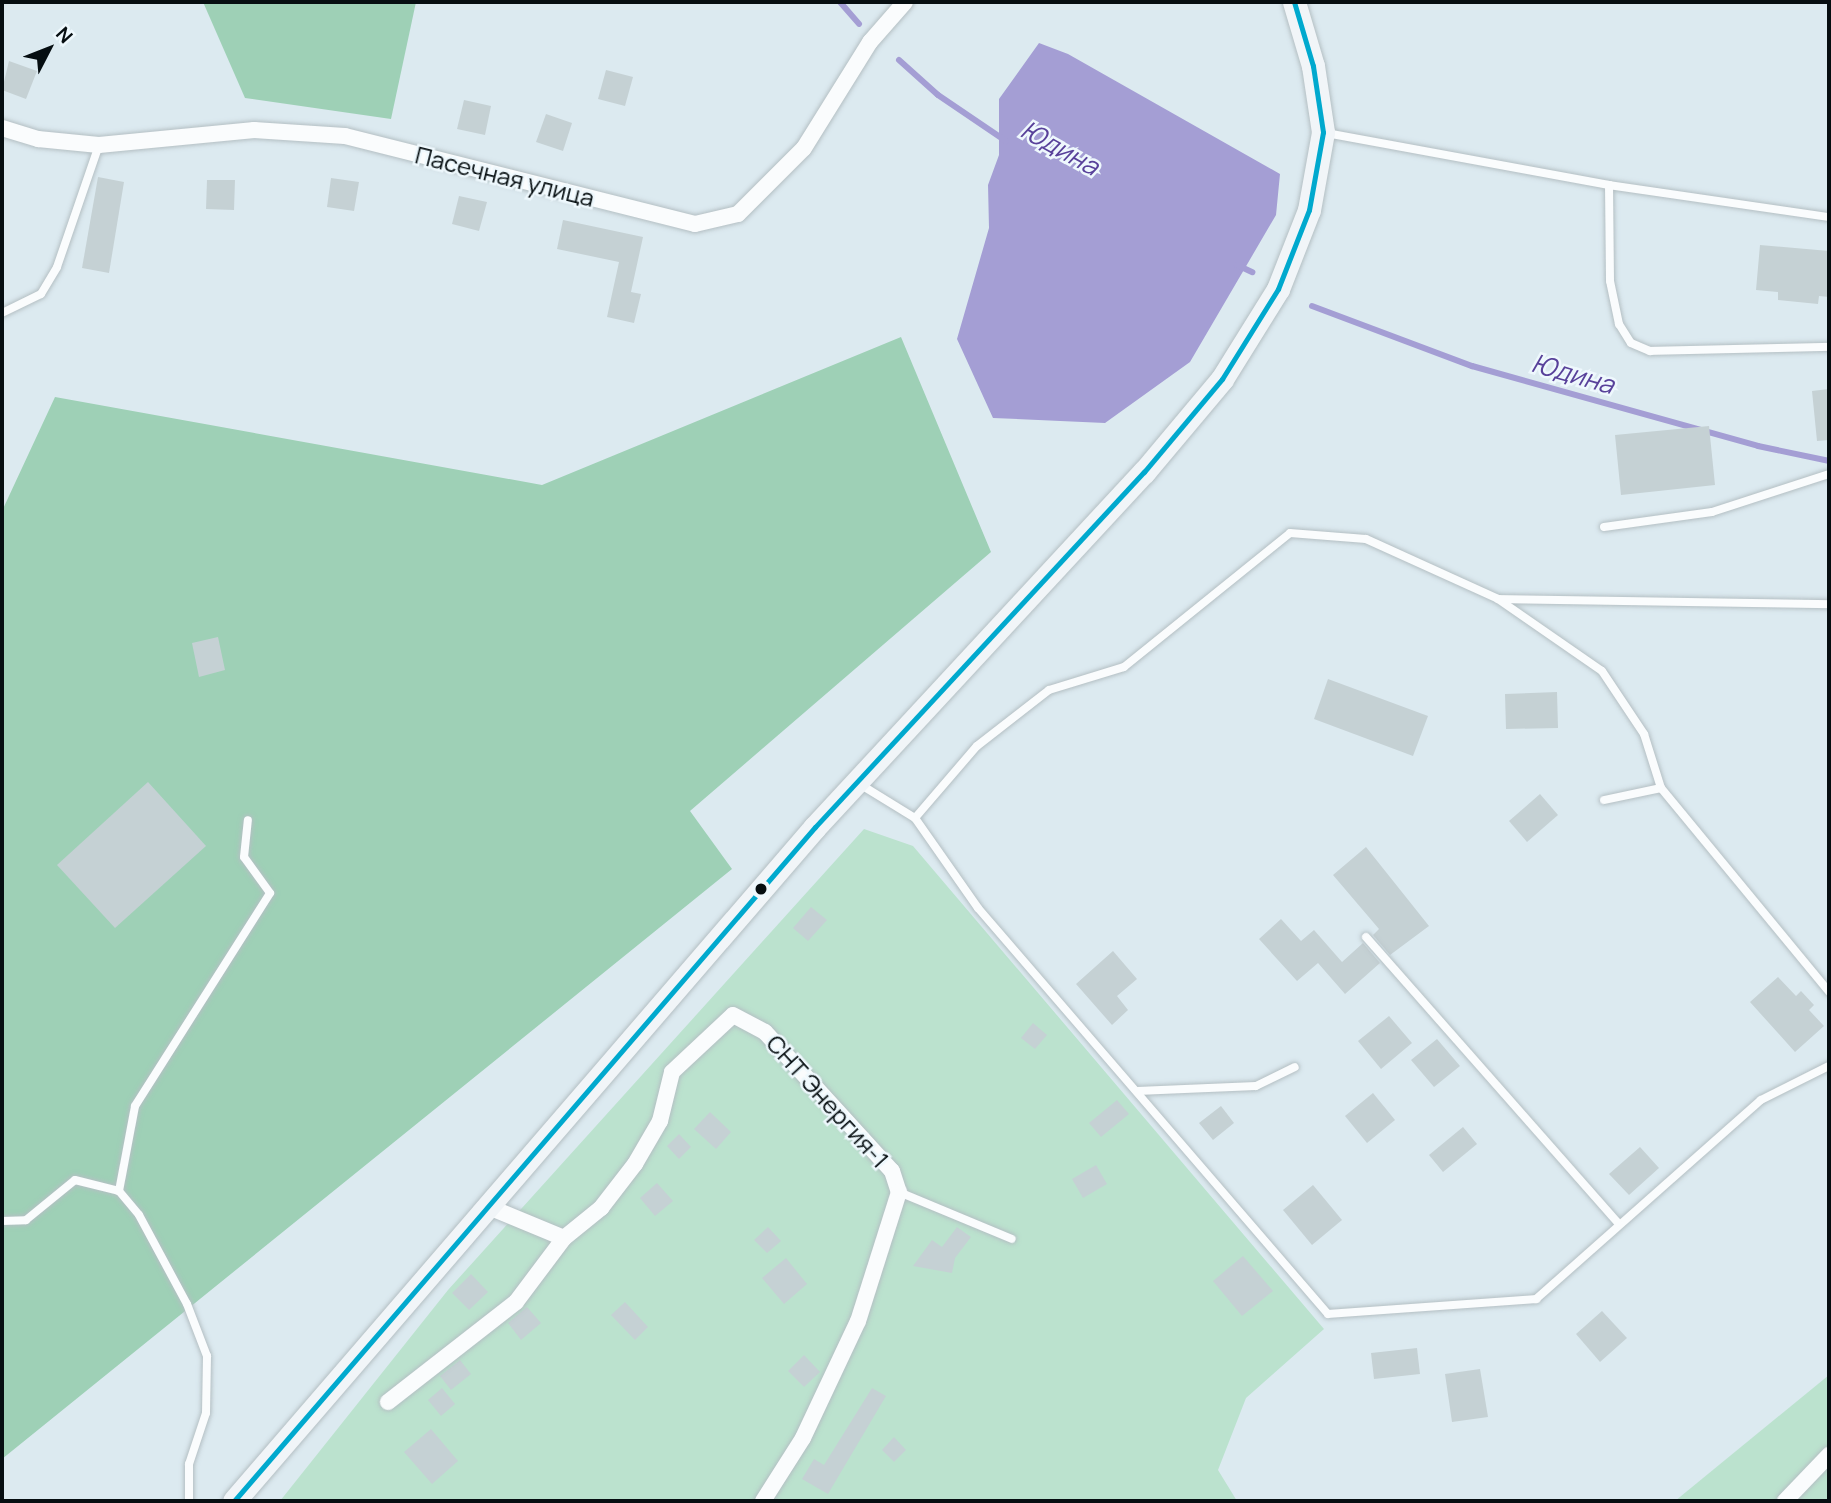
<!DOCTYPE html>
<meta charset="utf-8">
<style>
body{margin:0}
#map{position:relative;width:1831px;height:1503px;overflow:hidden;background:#dceaf0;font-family:Manrope,sans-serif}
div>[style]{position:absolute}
.green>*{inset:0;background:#bbe2ce}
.forest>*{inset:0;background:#9ed0b6}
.water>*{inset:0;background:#a49ed4}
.stream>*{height:6px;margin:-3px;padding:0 3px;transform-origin:3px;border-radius:3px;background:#a49ed4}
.building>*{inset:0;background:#c5d1d4}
.roads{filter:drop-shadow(0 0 2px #b4bfc3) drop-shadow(0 0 2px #b4bfc3)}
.lane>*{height:8px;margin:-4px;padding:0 4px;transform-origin:4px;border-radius:4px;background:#fafcfd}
.street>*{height:16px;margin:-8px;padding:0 8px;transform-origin:8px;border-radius:8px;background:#fafcfd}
.secondary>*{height:23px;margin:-11.5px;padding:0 11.5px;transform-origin:11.5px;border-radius:11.5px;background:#f1f5f8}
.bus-1>*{height:5px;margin:-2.5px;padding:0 2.5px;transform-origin:2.5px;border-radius:2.5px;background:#00a9ce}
.dots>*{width:19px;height:19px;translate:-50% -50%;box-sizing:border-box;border:4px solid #eef8fd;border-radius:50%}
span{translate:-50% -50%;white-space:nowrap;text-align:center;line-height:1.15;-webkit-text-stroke:5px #eef8fd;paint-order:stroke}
.street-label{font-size:24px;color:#060e11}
.water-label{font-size:26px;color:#58419a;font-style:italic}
.frame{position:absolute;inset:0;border:4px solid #060e11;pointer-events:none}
.north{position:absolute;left:14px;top:14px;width:70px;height:70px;-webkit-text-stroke:5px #eef8fd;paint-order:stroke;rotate:48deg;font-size:19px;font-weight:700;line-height:28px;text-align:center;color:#060e11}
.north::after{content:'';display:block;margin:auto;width:24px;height:32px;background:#060e11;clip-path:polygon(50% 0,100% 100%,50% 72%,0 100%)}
</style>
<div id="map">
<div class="green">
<div style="clip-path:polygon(864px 829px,913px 846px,1324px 1329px,1246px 1398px,1218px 1470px,1237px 1501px,280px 1501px,448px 1290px)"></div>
<div style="clip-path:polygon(1829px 1375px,1829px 1501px,1675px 1501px)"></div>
</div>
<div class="forest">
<div style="clip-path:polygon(203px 2px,416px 2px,391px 119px,245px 98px)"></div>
<div style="clip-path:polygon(901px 337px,991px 552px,690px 811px,732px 869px,2px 1459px,2px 511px,55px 397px,542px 485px)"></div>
</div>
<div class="water">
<div style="clip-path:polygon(1039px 43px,1068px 54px,1280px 174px,1276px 215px,1190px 362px,1105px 423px,993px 418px,957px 339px,989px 228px,988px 185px,999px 155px,999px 99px)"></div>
</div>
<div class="stream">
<div style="left:840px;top:2px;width:29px;rotate:49deg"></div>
<div style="left:899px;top:60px;width:52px;rotate:41.9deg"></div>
<div style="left:938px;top:95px;width:82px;rotate:34.1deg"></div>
<div style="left:1237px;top:265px;width:17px;rotate:25deg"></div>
<div style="left:1312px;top:306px;width:171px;rotate:20.6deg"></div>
<div style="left:1472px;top:366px;width:297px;rotate:15.6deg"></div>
<div style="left:1758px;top:446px;width:73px;rotate:11.9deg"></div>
</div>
<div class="building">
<div style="clip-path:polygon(9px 61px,37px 71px,26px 99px,2px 90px)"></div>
<div style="clip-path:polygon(606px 70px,633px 77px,625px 106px,598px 99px)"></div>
<div style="clip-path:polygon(464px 100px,491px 106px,485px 135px,457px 129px)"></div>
<div style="clip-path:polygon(546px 114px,572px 123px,563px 151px,536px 142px)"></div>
<div style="clip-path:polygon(98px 177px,124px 182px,109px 273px,82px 268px)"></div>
<div style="clip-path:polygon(331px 178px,359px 182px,354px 211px,327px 207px)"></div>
<div style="clip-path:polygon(207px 180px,235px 180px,234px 210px,206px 209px)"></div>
<div style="clip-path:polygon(459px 196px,487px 202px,479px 231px,452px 224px)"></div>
<div style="clip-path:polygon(563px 220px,643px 237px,631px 292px,641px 294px,634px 323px,607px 317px,619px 262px,557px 249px)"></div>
<div style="clip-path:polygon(1760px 245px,1829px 251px,1829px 297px,1819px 296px,1818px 304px,1778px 300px,1778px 292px,1756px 290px)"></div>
<div style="clip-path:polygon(1829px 389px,1829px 440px,1817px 441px,1812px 391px)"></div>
<div style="clip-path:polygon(1709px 426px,1715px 485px,1621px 495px,1615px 435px)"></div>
<div style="clip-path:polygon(218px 637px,225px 670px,199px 677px,192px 643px)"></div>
<div style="clip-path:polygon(1328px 679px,1428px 716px,1413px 756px,1314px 719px)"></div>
<div style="clip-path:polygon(1557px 692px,1558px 728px,1506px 729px,1505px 694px)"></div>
<div style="clip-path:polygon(148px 782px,206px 846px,115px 928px,57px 865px)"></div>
<div style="clip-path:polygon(1540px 794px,1558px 815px,1527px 842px,1509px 821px)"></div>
<div style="clip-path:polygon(1366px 847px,1429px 926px,1390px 955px,1373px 935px,1379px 929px,1333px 875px)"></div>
<div style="clip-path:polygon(811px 907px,827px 920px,808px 941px,793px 928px)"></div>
<div style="clip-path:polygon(1281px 919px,1301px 941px,1314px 930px,1342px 962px,1363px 943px,1380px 963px,1345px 994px,1318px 963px,1297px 981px,1259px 939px)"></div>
<div style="clip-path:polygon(1113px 951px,1137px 979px,1117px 996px,1128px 1010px,1112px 1025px,1076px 984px)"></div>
<div style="clip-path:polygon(1778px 977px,1796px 996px,1801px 991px,1814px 1005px,1809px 1010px,1824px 1026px,1795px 1052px,1750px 1002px)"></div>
<div style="clip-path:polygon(1389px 1016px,1412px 1043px,1381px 1069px,1358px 1041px)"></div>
<div style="clip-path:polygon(1033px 1023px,1047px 1035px,1035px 1049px,1021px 1038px)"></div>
<div style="clip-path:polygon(1437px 1039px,1460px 1066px,1434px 1087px,1411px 1060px)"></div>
<div style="clip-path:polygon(1373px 1093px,1395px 1120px,1367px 1143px,1345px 1116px)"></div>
<div style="clip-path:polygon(1117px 1100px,1129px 1114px,1101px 1137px,1089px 1123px)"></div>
<div style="clip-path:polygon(1221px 1106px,1234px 1123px,1213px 1140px,1199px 1123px)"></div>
<div style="clip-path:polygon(710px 1112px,731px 1132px,716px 1149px,694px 1129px)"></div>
<div style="clip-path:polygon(1463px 1127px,1477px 1144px,1443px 1172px,1429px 1155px)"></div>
<div style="clip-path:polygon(679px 1134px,691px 1147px,679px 1159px,667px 1146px)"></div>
<div style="clip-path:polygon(1640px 1147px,1659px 1168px,1629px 1195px,1609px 1174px)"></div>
<div style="clip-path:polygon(1096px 1165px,1107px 1184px,1083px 1198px,1072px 1179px)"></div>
<div style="clip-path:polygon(657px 1183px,673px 1201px,655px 1216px,640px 1198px)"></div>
<div style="clip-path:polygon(1313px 1185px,1342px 1220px,1312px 1245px,1283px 1210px)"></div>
<div style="clip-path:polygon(768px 1227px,781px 1241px,767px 1253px,754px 1240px)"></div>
<div style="clip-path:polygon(957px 1227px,971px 1237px,955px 1258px,952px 1273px,913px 1266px,932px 1240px,942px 1247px)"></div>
<div style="clip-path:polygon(1243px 1256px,1273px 1291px,1242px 1316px,1213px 1281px)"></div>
<div style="clip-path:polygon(786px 1258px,807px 1284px,784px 1304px,762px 1278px)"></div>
<div style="clip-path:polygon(471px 1274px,488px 1292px,469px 1310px,452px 1293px)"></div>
<div style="clip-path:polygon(625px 1302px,648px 1327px,635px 1340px,611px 1315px)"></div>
<div style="clip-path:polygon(527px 1307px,541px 1323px,521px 1340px,508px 1323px)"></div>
<div style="clip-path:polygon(1602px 1311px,1627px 1338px,1600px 1362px,1576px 1334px)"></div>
<div style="clip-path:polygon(1417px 1348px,1420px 1374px,1374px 1379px,1371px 1353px)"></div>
<div style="clip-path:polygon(804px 1355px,820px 1372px,804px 1387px,788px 1371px)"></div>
<div style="clip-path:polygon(460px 1360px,471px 1374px,451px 1390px,440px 1376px)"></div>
<div style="clip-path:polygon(1480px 1369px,1488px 1417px,1452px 1422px,1445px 1374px)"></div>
<div style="clip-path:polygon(442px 1388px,455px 1404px,441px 1416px,428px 1400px)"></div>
<div style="clip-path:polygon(872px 1388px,886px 1396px,828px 1494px,802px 1479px,814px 1459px,824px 1465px)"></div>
<div style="clip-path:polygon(431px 1429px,458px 1461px,432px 1484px,404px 1452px)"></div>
<div style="clip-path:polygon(894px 1437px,906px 1450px,894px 1462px,882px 1450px)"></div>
</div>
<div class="roads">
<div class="lane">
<div style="left:1326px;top:133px;width:288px;rotate:10.4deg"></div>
<div style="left:1609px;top:185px;width:222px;rotate:8.3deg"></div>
<div style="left:1609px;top:185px;width:96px;rotate:89.4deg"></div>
<div style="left:1610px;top:281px;width:44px;rotate:78.2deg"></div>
<div style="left:1619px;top:324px;width:22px;rotate:58deg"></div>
<div style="left:1631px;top:343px;width:21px;rotate:23deg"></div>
<div style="left:1650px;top:351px;width:179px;rotate:-1.3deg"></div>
<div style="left:2px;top:313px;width:43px;rotate:-26deg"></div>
<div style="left:41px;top:294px;width:31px;rotate:-59deg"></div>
<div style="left:57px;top:267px;width:129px;rotate:-71deg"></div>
<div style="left:1604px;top:527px;width:109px;rotate:-7.9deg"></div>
<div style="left:1712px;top:512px;width:123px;rotate:-18deg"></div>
<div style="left:1498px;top:599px;width:331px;rotate:0.9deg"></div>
<div style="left:858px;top:783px;width:67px;rotate:31.6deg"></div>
<div style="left:915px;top:818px;width:95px;rotate:-49.3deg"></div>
<div style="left:977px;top:746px;width:91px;rotate:-37.9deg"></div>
<div style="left:1049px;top:690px;width:78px;rotate:-17deg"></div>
<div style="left:1124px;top:667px;width:213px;rotate:-38.9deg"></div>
<div style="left:1290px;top:533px;width:76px;rotate:4.5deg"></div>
<div style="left:1366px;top:539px;width:145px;rotate:24.4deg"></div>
<div style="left:1498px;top:599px;width:126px;rotate:34.7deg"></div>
<div style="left:1602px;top:671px;width:76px;rotate:56.3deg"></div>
<div style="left:1644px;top:734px;width:57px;rotate:72.5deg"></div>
<div style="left:1661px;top:788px;width:264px;rotate:50.5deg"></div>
<div style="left:1604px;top:800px;width:58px;rotate:-11.9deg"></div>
<div style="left:915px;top:818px;width:110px;rotate:55deg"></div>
<div style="left:978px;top:908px;width:536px;rotate:49.24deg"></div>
<div style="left:1328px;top:1314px;width:209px;rotate:-4.1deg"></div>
<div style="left:1536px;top:1299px;width:300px;rotate:-41.5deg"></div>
<div style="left:1761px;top:1100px;width:76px;rotate:-26.6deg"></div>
<div style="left:1366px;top:937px;width:381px;rotate:48.6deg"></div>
<div style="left:1137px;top:1091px;width:119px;rotate:-2.4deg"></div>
<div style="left:1256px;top:1086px;width:43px;rotate:-26deg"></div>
<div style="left:119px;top:1191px;width:86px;rotate:-79.3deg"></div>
<div style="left:135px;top:1106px;width:252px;rotate:-57.6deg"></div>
<div style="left:270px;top:893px;width:44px;rotate:-125.8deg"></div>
<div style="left:244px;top:857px;width:37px;rotate:-84deg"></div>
<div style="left:899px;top:1192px;width:122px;rotate:22.6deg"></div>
<div style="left:2px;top:1221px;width:24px;rotate:-2deg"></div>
<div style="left:26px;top:1220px;width:63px;rotate:-39.2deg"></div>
<div style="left:75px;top:1180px;width:45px;rotate:14deg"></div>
<div style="left:119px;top:1191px;width:31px;rotate:50deg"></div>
<div style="left:139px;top:1215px;width:101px;rotate:61.7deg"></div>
<div style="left:187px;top:1304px;width:56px;rotate:69deg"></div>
<div style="left:207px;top:1356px;width:57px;rotate:91deg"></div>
<div style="left:206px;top:1413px;width:54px;rotate:108.4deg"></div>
<div style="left:189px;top:1464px;width:37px;rotate:90deg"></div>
</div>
<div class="street">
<div style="left:2px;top:128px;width:38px;rotate:17deg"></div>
<div style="left:38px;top:139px;width:61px;rotate:5.6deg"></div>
<div style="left:99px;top:145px;width:156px;rotate:-5.5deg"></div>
<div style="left:254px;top:130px;width:91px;rotate:3.8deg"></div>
<div style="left:345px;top:136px;width:361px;rotate:14.1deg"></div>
<div style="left:695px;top:224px;width:44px;rotate:-13.1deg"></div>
<div style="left:738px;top:214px;width:93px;rotate:-45deg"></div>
<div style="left:804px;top:148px;width:125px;rotate:-58.1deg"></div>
<div style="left:870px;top:42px;width:53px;rotate:-48.8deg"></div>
<div style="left:489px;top:1207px;width:81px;rotate:22.5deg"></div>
<div style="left:564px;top:1238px;width:48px;rotate:-39deg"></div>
<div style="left:601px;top:1208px;width:56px;rotate:-52.3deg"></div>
<div style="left:635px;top:1164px;width:50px;rotate:-59.8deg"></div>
<div style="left:660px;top:1121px;width:50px;rotate:-76.2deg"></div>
<div style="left:672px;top:1072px;width:83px;rotate:-43.1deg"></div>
<div style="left:733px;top:1015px;width:36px;rotate:28deg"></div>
<div style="left:765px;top:1032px;width:188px;rotate:47.6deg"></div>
<div style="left:892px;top:1171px;width:22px;rotate:72deg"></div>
<div style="left:899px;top:1192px;width:135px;rotate:107.6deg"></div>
<div style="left:858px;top:1321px;width:129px;rotate:115.2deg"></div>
<div style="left:803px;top:1438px;width:75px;rotate:122.4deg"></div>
<div style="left:388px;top:1402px;width:162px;rotate:-38deg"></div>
<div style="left:516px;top:1302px;width:80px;rotate:-53.1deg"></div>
<div style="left:1785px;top:1501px;width:64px;rotate:-46.3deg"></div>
</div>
<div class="secondary">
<div style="left:234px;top:1501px;width:890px;rotate:-49.24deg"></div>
<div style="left:815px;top:827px;width:484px;rotate:-47.2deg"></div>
<div style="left:1144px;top:472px;width:121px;rotate:-50deg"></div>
<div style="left:1222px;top:379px;width:106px;rotate:-58.1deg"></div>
<div style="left:1278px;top:289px;width:85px;rotate:-68.6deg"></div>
<div style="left:1309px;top:210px;width:79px;rotate:-79.8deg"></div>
<div style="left:1323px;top:132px;width:67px;rotate:-98.6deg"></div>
<div style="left:1313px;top:66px;width:67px;rotate:-106.5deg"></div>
</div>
</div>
<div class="bus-1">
<div style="left:234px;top:1501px;width:890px;rotate:-49.24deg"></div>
<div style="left:815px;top:827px;width:484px;rotate:-47.2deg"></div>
<div style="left:1144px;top:472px;width:121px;rotate:-50deg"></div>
<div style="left:1222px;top:379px;width:106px;rotate:-58.1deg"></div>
<div style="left:1278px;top:289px;width:85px;rotate:-68.6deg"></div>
<div style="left:1309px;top:210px;width:79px;rotate:-79.8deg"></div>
<div style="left:1323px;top:132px;width:67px;rotate:-98.6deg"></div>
<div style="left:1313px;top:66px;width:67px;rotate:-106.5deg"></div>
</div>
<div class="dots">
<div style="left:761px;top:889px;background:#060e11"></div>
</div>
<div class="street-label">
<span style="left:505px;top:176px;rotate:14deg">Пасечная улица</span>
<span style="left:828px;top:1101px;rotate:48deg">СНТ Энергия-1</span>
</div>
<div class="water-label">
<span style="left:1060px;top:148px;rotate:29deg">Юдина</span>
<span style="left:1573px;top:374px;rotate:16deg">Юдина</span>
</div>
<div class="frame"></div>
<div class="north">N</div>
</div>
